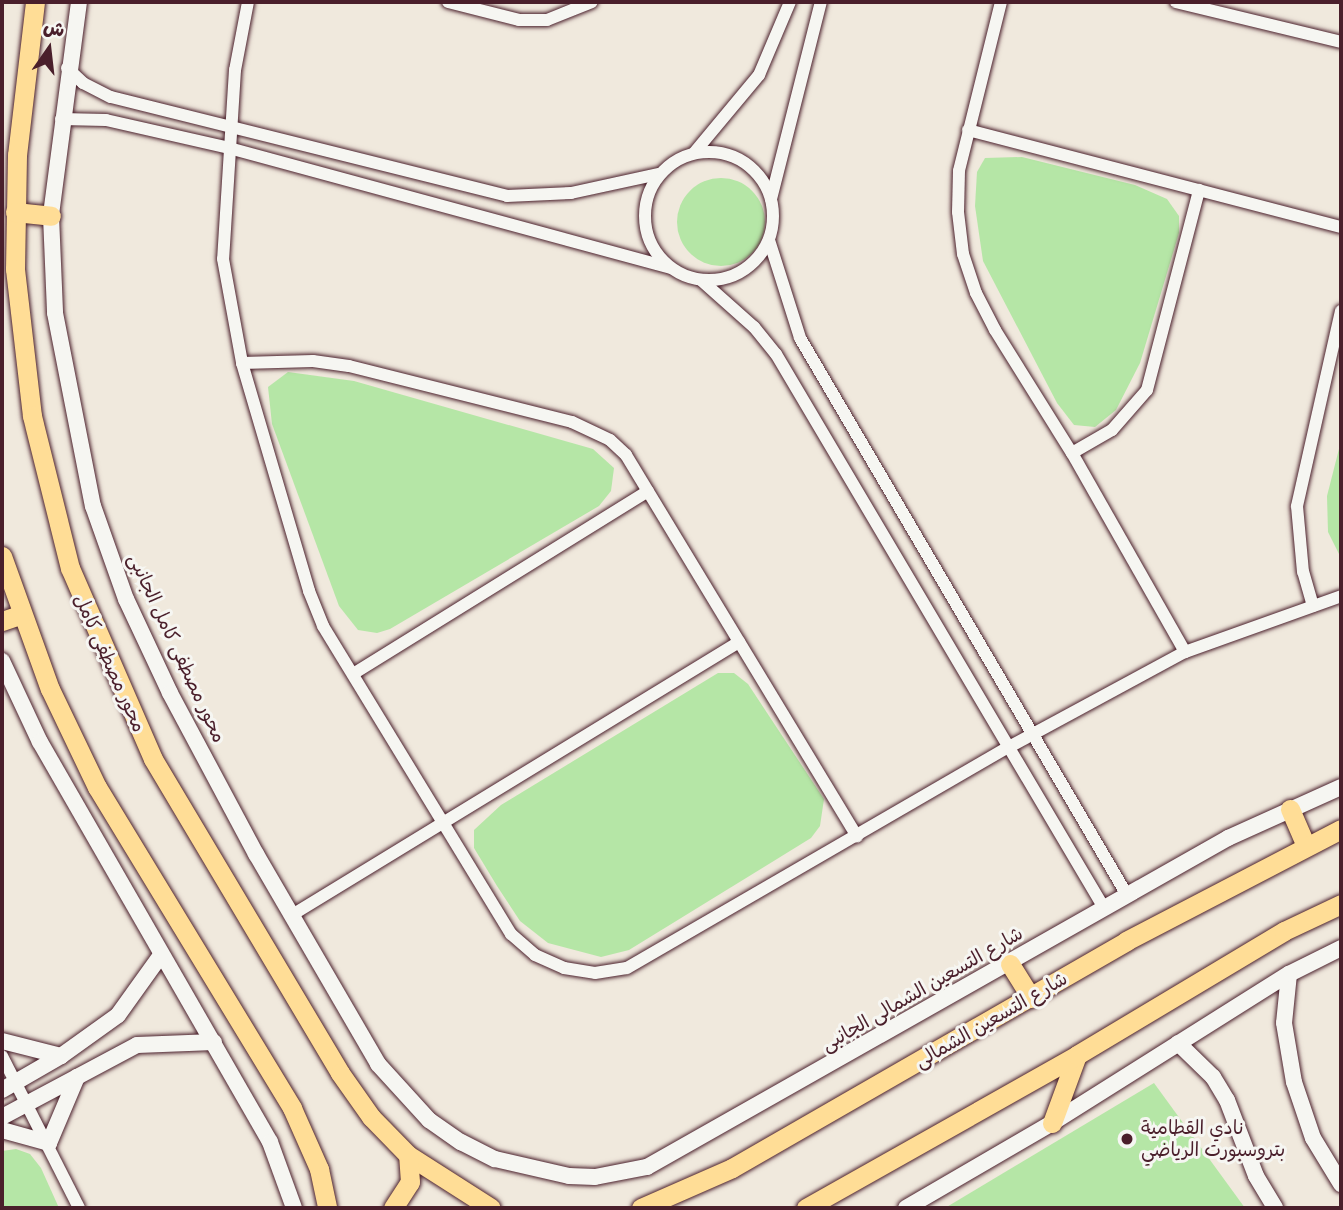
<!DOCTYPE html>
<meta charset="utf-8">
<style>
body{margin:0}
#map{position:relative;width:1343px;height:1210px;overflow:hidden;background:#f0e9dd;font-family:Sriracha,"Playpen Sans Arabic",sans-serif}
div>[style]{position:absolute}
.green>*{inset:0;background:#b5e6a6}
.round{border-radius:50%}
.roads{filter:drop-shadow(0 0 2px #4a1f2b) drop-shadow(0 0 2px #4a1f2b)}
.minor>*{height:12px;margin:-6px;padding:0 6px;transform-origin:6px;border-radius:6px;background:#f6f6f2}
.minor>.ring{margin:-6px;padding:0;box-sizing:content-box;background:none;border:12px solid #f6f6f2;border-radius:50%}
.tertiary>*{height:16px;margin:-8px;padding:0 8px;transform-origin:8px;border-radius:8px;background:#f6f6f2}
.primary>*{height:19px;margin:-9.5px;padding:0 9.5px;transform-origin:9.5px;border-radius:9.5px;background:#ffdd96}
.dots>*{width:19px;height:19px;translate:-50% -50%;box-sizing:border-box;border:4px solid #f6f6f2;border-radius:50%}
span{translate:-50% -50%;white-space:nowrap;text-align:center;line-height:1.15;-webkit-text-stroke:6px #f6f6f2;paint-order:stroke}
.street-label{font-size:19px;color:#4a1f2b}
.poi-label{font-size:19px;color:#4a1f2b}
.left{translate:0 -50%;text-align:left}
.frame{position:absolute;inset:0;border:4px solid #4a1f2b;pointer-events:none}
.north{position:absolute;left:14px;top:14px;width:70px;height:70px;-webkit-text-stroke:5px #f6f6f2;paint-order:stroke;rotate:14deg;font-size:19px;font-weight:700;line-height:28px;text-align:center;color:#4a1f2b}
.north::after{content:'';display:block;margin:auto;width:24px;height:32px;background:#4a1f2b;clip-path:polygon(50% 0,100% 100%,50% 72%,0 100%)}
</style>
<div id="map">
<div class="green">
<div style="clip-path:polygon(1022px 157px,1135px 185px,1167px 199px,1179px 216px,1179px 233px,1140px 363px,1116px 410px,1095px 427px,1074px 425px,1057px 403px,983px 261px,975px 206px,977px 172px,985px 158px)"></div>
<div class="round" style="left:677px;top:178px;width:88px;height:88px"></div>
<div style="clip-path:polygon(288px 372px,354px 381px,593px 449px,614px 468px,611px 491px,599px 506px,390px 629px,377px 633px,358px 630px,339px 606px,272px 424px,268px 387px)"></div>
<div style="clip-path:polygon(1341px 441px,1341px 558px,1328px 532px,1327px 496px)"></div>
<div style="clip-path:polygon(718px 673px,734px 673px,748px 684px,824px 799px,820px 826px,811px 838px,629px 950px,601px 957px,548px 943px,520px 921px,497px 886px,474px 848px,474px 830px,501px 805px)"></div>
<div style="clip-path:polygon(1154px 1083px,1245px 1208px,945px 1208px)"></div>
<div style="clip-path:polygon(16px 1149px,30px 1154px,41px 1168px,59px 1208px,2px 1208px,2px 1151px)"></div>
</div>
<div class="roads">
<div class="minor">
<div style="left:248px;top:2px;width:69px;rotate:100.8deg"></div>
<div style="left:235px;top:70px;width:189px;rotate:93.6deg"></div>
<div style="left:223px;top:259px;width:106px;rotate:79.6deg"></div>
<div style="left:242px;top:363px;width:238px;rotate:73.6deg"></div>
<div style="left:309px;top:591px;width:38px;rotate:68deg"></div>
<div style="left:323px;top:626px;width:361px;rotate:58.6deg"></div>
<div style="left:511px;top:934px;width:32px;rotate:41deg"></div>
<div style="left:535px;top:955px;width:32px;rotate:24deg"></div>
<div style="left:564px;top:968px;width:31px;rotate:9deg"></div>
<div style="left:595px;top:973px;width:32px;rotate:-9deg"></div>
<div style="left:627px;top:968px;width:441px;rotate:-30.1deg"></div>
<div style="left:1009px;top:747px;width:200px;rotate:-28.4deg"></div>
<div style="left:1185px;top:652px;width:166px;rotate:-19.7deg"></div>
<div style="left:448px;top:2px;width:73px;rotate:14.2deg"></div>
<div style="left:519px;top:20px;width:28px"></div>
<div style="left:547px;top:20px;width:48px;rotate:-21.8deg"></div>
<div style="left:1001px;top:2px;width:174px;rotate:104deg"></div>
<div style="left:959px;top:171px;width:41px;rotate:91.4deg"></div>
<div style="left:958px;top:212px;width:42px;rotate:83.2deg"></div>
<div style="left:963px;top:254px;width:41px;rotate:71.6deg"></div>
<div style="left:976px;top:293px;width:42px;rotate:62.8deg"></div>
<div style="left:995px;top:330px;width:145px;rotate:58deg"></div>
<div style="left:1072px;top:453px;width:229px;rotate:60.4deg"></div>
<div style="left:1176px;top:2px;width:170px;rotate:13.6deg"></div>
<div style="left:67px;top:68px;width:22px;rotate:43deg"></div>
<div style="left:83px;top:83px;width:31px;rotate:27deg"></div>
<div style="left:111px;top:97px;width:408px;rotate:14deg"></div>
<div style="left:507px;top:196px;width:64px;rotate:-2.7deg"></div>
<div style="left:571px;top:193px;width:90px;rotate:-12.2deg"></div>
<div style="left:61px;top:119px;width:45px;rotate:1.3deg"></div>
<div style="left:106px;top:120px;width:126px;rotate:12.8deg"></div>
<div style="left:229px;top:148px;width:457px;rotate:15.2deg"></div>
<div style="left:968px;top:130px;width:385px;rotate:14.6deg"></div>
<div class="ring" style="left:645px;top:152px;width:116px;height:116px"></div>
<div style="left:694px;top:153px;width:102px;rotate:-50.2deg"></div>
<div style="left:759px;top:75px;width:79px;rotate:-67deg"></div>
<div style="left:771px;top:199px;width:203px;rotate:-75.8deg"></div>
<div style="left:769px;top:240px;width:103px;rotate:72.4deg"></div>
<div style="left:800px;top:338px;width:646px;rotate:59.58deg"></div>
<div style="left:701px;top:280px;width:71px;rotate:41.6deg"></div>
<div style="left:754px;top:327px;width:35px;rotate:51deg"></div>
<div style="left:776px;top:354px;width:644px;rotate:59.37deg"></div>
<div style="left:242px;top:363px;width:71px;rotate:-1.6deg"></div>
<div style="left:313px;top:361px;width:36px;rotate:8deg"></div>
<div style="left:349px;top:366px;width:230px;rotate:14.1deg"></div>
<div style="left:572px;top:422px;width:42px;rotate:25.3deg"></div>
<div style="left:610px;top:440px;width:22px;rotate:43deg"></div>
<div style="left:626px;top:455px;width:446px;rotate:58.8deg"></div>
<div style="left:1072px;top:453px;width:46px;rotate:-29.9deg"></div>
<div style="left:1112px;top:430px;width:53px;rotate:-48.8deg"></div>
<div style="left:1147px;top:390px;width:207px;rotate:-75.4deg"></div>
<div style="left:1313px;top:606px;width:35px;rotate:-106deg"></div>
<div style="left:1303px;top:572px;width:66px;rotate:-95.2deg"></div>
<div style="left:1297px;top:506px;width:200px;rotate:-77.3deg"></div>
<div style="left:353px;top:674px;width:347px;rotate:-31.8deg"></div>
<div style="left:292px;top:915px;width:524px;rotate:-31.41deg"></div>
<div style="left:2px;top:1056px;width:170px;rotate:63.1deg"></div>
</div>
<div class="tertiary">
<div style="left:79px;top:2px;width:216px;rotate:97.5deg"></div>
<div style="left:51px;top:216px;width:97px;rotate:87.6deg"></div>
<div style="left:55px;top:313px;width:197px;rotate:78.9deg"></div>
<div style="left:93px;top:506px;width:99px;rotate:70.5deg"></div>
<div style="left:126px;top:599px;width:104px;rotate:64.9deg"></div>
<div style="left:170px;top:693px;width:183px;rotate:61.9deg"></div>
<div style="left:256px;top:854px;width:243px;rotate:59.8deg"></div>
<div style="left:378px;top:1064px;width:76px;rotate:47.7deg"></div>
<div style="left:429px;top:1120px;width:39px;rotate:35deg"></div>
<div style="left:461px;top:1142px;width:38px;rotate:27deg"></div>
<div style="left:495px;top:1159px;width:76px;rotate:12.9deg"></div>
<div style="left:569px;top:1176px;width:26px;rotate:2deg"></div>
<div style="left:595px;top:1177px;width:53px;rotate:-10.9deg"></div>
<div style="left:647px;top:1167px;width:668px;rotate:-29.52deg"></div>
<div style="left:1228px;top:838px;width:124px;rotate:-24.3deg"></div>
<div style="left:2px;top:661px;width:89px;rotate:64.9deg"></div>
<div style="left:40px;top:742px;width:461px;rotate:60.1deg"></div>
<div style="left:270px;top:1142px;width:70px;rotate:70deg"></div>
<div style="left:1289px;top:974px;width:49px;rotate:95.8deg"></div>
<div style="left:1284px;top:1023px;width:60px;rotate:80.4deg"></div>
<div style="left:1294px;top:1082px;width:59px;rotate:71.3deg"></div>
<div style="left:1313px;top:1138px;width:54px;rotate:58.7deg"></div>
<div style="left:2px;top:1041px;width:61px;rotate:14.3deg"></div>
<div style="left:1178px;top:1043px;width:49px;rotate:44.2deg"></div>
<div style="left:1213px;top:1077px;width:27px;rotate:59deg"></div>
<div style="left:1227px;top:1100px;width:81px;rotate:69.1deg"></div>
<div style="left:1256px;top:1176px;width:37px;rotate:59deg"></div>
<div style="left:2px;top:1090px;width:68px;rotate:-30deg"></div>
<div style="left:61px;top:1056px;width:70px;rotate:-35.7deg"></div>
<div style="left:118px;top:1015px;width:74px;rotate:-54.4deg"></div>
<div style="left:2px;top:1117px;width:153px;rotate:-28.1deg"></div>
<div style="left:137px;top:1045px;width:77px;rotate:-2.2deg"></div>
<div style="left:2px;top:1130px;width:49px;rotate:15.5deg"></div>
<div style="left:49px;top:1143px;width:72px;rotate:-67deg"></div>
<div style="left:906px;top:1208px;width:169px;rotate:-30.2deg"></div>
<div style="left:1052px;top:1123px;width:280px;rotate:-32.2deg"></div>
<div style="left:1289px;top:974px;width:58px;rotate:-26.6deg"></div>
</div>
<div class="primary">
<div style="left:35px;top:2px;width:154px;rotate:96.7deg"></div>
<div style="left:17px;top:155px;width:114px;rotate:91deg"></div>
<div style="left:15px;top:269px;width:148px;rotate:83.4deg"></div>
<div style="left:32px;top:416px;width:157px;rotate:76deg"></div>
<div style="left:70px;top:568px;width:208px;rotate:66.5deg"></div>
<div style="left:153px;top:759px;width:365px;rotate:59.2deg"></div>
<div style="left:340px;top:1073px;width:54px;rotate:54.8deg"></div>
<div style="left:371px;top:1117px;width:53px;rotate:45.8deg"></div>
<div style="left:408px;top:1155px;width:98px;rotate:32.6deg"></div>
<div style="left:15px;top:212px;width:36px;rotate:6deg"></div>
<div style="left:2px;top:556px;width:141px;rotate:70.2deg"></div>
<div style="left:50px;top:689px;width:109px;rotate:64.4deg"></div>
<div style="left:97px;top:787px;width:376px;rotate:58.7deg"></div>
<div style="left:292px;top:1108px;width:67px;rotate:66.1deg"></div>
<div style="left:319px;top:1169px;width:40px;rotate:78deg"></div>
<div style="left:2px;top:621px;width:21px;rotate:-19deg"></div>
<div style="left:1290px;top:809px;width:40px;rotate:66.6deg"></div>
<div style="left:1010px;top:964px;width:40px;rotate:58deg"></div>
<div style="left:1052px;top:1123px;width:72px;rotate:-69.8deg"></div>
<div style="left:393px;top:1208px;width:31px;rotate:-57deg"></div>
<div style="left:410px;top:1182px;width:27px;rotate:-94deg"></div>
<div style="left:641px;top:1208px;width:99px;rotate:-23.7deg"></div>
<div style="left:732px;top:1168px;width:455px;rotate:-29.9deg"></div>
<div style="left:1126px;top:941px;width:242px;rotate:-27.5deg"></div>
<div style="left:806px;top:1208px;width:311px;rotate:-29.4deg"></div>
<div style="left:1077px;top:1055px;width:241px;rotate:-30.9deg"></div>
<div style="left:1284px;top:931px;width:63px;rotate:-25.3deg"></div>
</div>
</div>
<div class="dots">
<div style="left:1127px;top:1139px;background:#4a1f2b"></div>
</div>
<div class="street-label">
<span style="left:177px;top:648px;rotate:65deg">محور مصطفى كامل الجانبى</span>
<span style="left:110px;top:663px;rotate:66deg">محور مصطفى كامل</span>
<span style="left:922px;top:989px;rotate:-30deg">شارع التسعين الشمالى الجانبى</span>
<span style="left:991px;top:1020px;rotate:-30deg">شارع التسعين الشمالى</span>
</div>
<div class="poi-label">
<span class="left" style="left:1141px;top:1139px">نادي القطامية<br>بتروسبورت الرياضي</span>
</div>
<div class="frame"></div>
<div class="north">ش</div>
</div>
